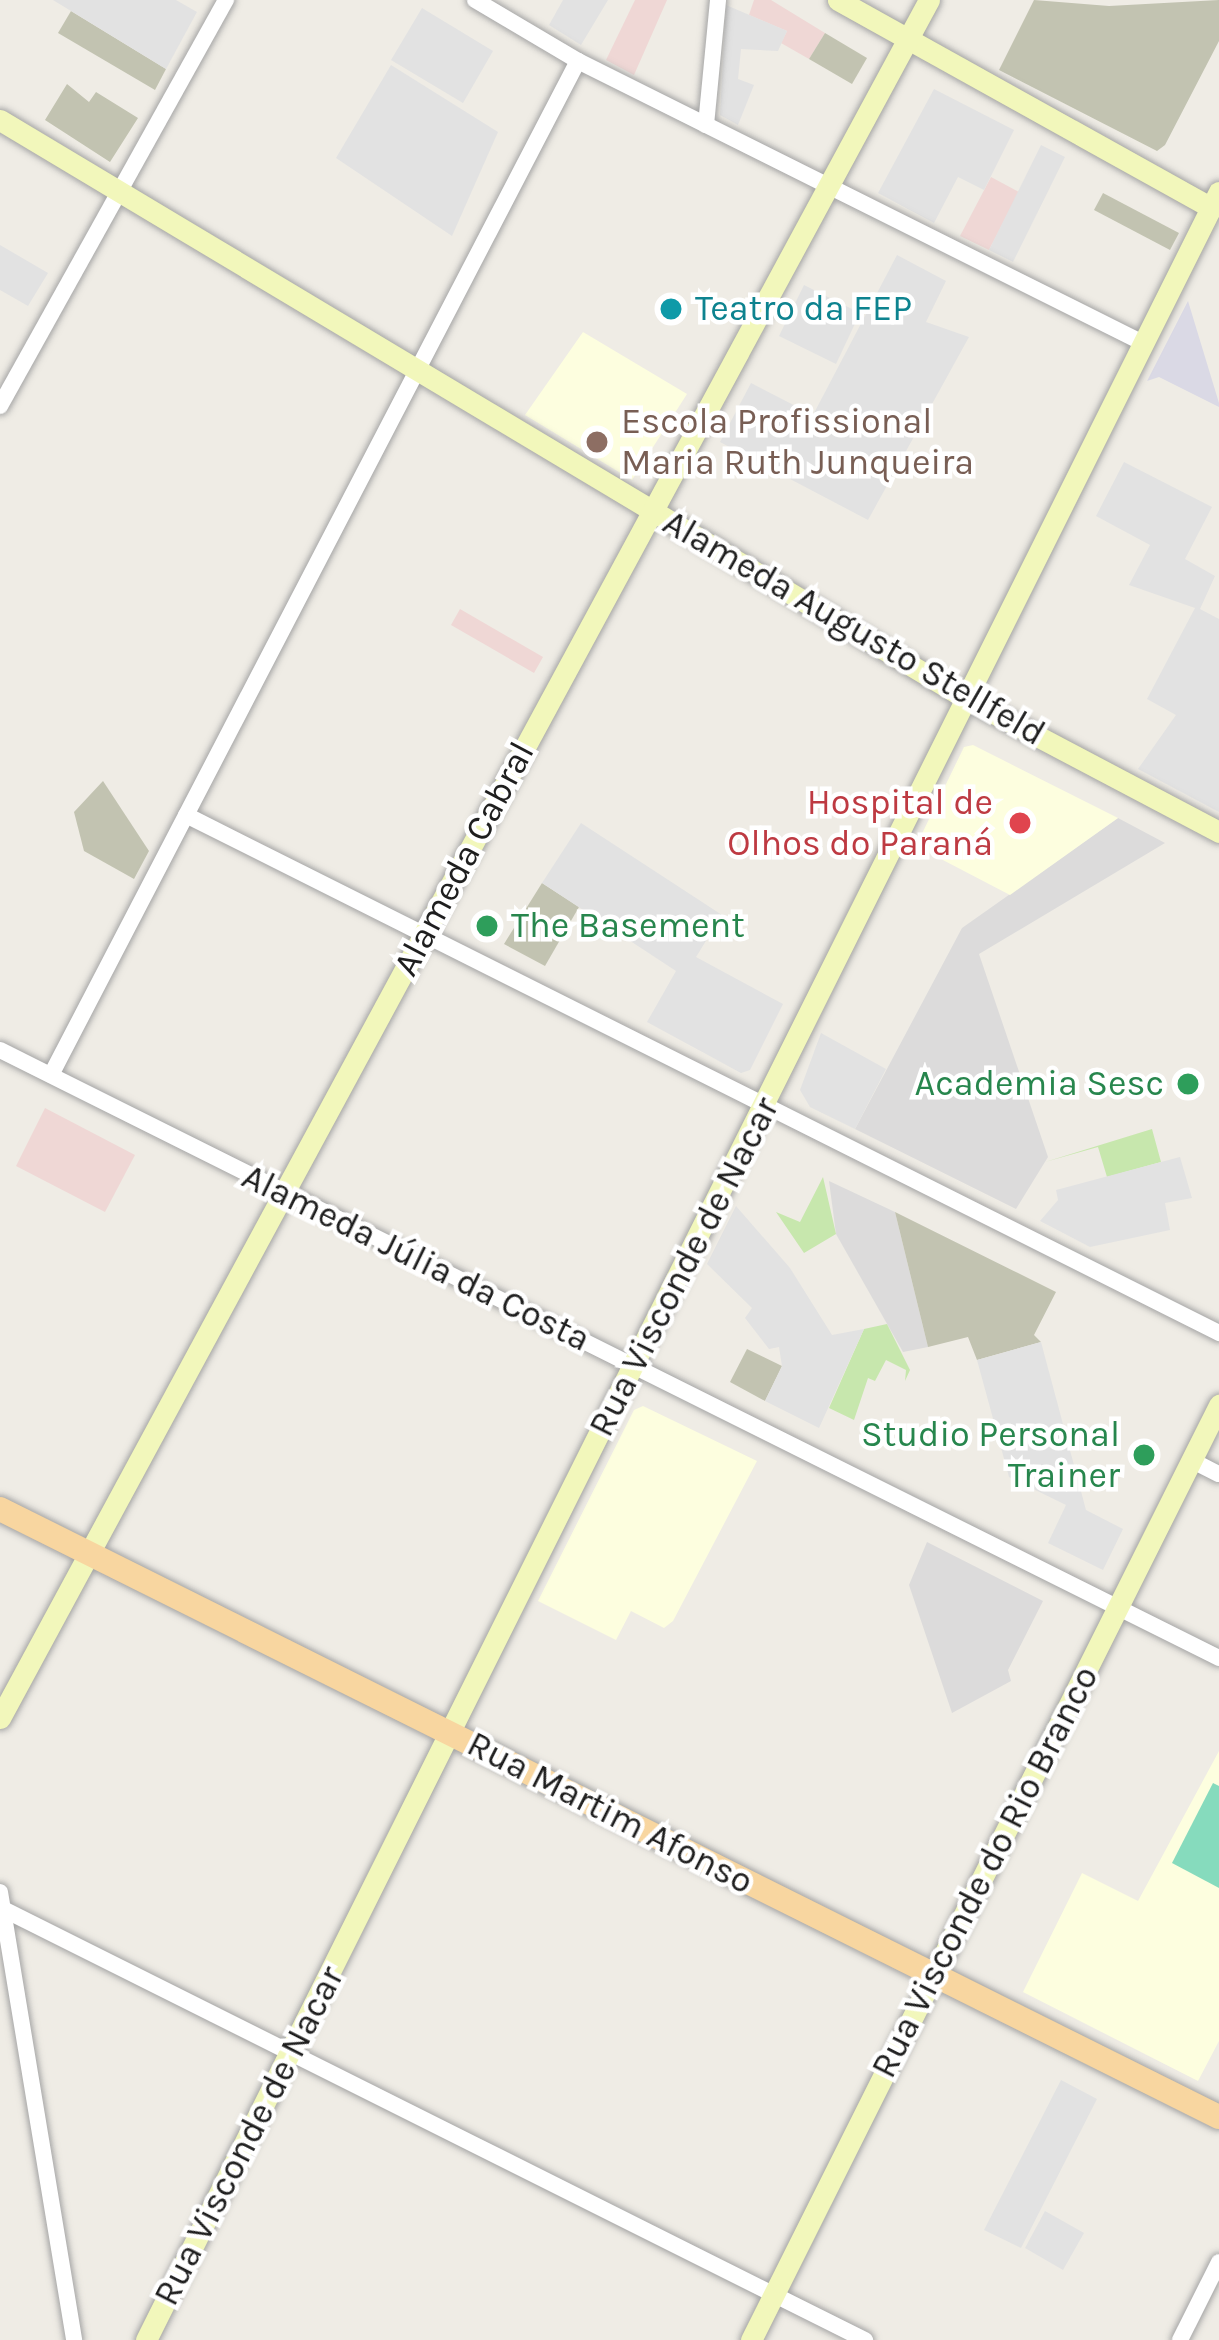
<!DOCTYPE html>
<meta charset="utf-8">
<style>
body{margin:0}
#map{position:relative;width:1219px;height:2340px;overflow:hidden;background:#efece5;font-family:Karla,sans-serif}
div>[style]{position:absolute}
.residential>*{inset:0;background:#dcdbdb}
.commercial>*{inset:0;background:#efd7d5}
.education>*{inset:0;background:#fdfedf}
.construction>*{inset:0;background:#c2c3b1}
.grass>*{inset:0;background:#c7e7ad}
.pitch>*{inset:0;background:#86dbbd}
.parking>*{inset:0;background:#e2e2e2}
.plaza>*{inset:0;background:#dad9e5}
.roads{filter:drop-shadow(0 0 3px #a5a5a5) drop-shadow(0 0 3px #a5a5a5)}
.street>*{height:16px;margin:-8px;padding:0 8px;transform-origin:8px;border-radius:8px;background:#fff}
.secondary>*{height:21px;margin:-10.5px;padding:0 10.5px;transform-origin:10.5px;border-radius:10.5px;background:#f2f7bb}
.primary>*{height:24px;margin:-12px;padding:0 12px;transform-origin:12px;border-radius:12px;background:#f8d6a0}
.dots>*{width:33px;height:33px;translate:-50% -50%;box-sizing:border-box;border:6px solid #fff;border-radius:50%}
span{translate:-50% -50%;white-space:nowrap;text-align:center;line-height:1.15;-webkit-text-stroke:9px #fff;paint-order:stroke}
.culture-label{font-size:36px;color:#0d838f}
.left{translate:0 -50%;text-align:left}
.education-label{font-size:36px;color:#785e54}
.street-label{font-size:36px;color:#1e1e1e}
.health-label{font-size:36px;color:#be3a42}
.right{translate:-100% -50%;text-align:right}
.leisure-label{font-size:36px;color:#27864d}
</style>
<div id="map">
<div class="residential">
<div style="clip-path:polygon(1118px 818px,1165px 843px,979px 954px,1048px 1157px,1016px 1209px,855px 1129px,962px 928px)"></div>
<div style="clip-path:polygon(829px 1181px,895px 1212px,928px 1347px,903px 1352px,836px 1234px)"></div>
<div style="clip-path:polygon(927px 1542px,1043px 1601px,1008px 1670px,1011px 1681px,952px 1713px,909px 1585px)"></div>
</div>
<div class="commercial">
<div style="clip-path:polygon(635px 0,667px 0,634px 75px,606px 60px)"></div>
<div style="clip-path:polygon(754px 0,771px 0,825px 33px,809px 59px,781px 43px,787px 31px,749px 15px)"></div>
<div style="clip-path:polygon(991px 177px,1019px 192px,989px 250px,960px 236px)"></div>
<div style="clip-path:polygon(460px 609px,543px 657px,534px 673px,451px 625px)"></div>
<div style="clip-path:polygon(45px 1108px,135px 1155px,105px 1212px,16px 1166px)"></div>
</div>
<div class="education">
<div style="clip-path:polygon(583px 332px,687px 394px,632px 480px,525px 415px)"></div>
<div style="clip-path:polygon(973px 745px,1118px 818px,1010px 895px,916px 846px,964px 747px)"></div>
<div style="clip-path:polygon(643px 1406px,757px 1461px,673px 1621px,664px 1628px,631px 1611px,616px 1640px,538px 1601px,634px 1410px)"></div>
<div style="clip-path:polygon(1219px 1751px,1219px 2041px,1198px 2081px,1023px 1992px,1082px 1873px,1138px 1901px)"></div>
</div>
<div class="construction">
<div style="clip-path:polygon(1034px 0,1109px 6px,1219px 0,1219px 41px,1165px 145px,1157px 151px,999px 70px)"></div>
<div style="clip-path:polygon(71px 11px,166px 69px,155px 90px,58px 33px)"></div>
<div style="clip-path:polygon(825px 33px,867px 58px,852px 84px,809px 59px)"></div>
<div style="clip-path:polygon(67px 84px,89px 102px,96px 92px,138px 118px,110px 162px,45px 120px)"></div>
<div style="clip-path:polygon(1103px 193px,1179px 233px,1170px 250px,1094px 210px)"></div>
<div style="clip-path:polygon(103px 781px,149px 851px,134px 879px,84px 851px,74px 812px)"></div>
<div style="clip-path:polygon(542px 883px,579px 907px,545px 966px,504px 944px)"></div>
<div style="clip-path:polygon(895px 1212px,1056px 1292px,1034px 1335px,1041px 1342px,977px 1360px,968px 1337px,928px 1347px)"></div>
<div style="clip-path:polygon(747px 1349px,782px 1366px,765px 1401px,730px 1382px)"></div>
</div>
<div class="grass">
<div style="clip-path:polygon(1152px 1129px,1161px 1162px,1107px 1177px,1098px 1147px,1045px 1162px)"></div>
<div style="clip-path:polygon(823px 1177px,836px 1234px,804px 1253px,776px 1212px,800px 1222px)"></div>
<div style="clip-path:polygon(887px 1324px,910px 1370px,905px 1381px,906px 1370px,886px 1360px,875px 1381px,868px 1378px,854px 1420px,829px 1408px,864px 1329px)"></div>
</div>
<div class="pitch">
<div style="clip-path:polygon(1213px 1783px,1219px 1786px,1219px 1888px,1172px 1863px)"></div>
</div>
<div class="parking">
<div style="clip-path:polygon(53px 0,176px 0,197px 12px,166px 69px)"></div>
<div style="clip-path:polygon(563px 0,608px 0,581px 45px,549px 25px)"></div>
<div style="clip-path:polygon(726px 5px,787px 31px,778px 51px,741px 49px,738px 79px,754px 85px,738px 125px,720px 115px)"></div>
<div style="clip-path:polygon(422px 8px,493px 51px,463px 103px,391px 60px)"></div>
<div style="clip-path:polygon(391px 65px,498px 132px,452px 236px,336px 158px)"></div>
<div style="clip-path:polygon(934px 89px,1014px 130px,984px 190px,958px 177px,934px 223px,878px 193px)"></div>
<div style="clip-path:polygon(1041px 145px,1065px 157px,1013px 262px,989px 250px)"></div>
<div style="clip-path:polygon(0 245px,48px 273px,28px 306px,0 290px)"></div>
<div style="clip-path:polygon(897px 255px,946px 281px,926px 322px,969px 337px,868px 520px,720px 442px,751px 383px,813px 415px)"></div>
<div style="clip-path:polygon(804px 285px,860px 313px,836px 364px,779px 336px)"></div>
<div style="clip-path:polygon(1124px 462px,1212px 507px,1185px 559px,1215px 576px,1200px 609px,1219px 619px,1219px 812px,1138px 769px,1176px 715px,1147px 699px,1195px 608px,1129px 585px,1150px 545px,1096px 516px)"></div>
<div style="clip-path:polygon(581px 823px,722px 915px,696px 957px,783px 1004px,750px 1070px,741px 1073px,647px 1022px,676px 971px,542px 883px)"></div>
<div style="clip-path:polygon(821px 1033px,886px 1069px,855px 1129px,810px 1107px,800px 1090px)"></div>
<div style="clip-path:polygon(1180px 1157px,1192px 1198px,1165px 1203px,1170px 1230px,1090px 1247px,1040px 1221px,1058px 1200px,1056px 1190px)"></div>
<div style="clip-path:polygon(736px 1206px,790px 1268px,832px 1335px,864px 1329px,819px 1428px,765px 1401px,782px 1366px,779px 1347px,769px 1349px,745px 1318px,752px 1308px,707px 1264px)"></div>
<div style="clip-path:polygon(1041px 1342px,1086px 1510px,1123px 1529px,1103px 1570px,1048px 1543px,1066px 1505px,1009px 1477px,977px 1360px)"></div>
<div style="clip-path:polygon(1061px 2080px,1097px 2099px,1021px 2248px,984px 2230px)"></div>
<div style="clip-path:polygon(1045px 2211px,1084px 2233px,1063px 2270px,1025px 2248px)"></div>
</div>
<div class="plaza">
<div style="clip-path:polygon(1188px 301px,1219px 403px,1219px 407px,1159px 377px,1147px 381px)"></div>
</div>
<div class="roads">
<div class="street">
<div style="left:475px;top:0;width:120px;rotate:30.6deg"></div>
<div style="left:578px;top:61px;width:634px;rotate:26.52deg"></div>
<div style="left:706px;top:125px;width:126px;rotate:-84.5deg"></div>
<div style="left:0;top:406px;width:465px;rotate:-60.9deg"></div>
<div style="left:186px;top:815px;width:1156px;rotate:26.63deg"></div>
<div style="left:0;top:1050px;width:1362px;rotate:26.51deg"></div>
<div style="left:51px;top:1075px;width:1143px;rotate:-62.54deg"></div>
<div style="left:1191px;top:1460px;width:31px;rotate:27deg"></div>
<div style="left:0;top:1892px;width:454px;rotate:80.6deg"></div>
<div style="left:3px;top:1909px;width:964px;rotate:26.57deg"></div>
<div style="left:1180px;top:2340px;width:87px;rotate:-63.4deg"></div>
</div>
<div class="secondary">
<div style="left:838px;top:0;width:428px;rotate:29.1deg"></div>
<div style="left:0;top:120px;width:1127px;rotate:30.91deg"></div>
<div style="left:967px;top:699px;width:285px;rotate:27.8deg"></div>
<div style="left:0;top:1718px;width:1953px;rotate:-61.6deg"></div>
<div style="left:146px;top:2340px;width:2401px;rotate:-63.46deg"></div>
<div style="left:751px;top:2340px;width:1046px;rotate:-63.41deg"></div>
</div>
<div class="primary">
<div style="left:0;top:1509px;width:1362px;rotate:26.51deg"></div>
</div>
</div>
<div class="dots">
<div style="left:671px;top:309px;background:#0f9aa8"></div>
<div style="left:597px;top:442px;background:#8d6e63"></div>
<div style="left:1020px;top:823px;background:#e0444e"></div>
<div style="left:487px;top:926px;background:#2e9e5b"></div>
<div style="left:1188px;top:1084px;background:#2e9e5b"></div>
<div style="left:1144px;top:1455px;background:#2e9e5b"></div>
</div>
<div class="culture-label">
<span class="left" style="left:695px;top:309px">Teatro da FEP</span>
</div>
<div class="education-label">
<span class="left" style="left:621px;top:442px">Escola Profissional<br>Maria Ruth Junqueira</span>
</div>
<div class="street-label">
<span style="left:854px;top:628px;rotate:30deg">Alameda Augusto Stellfeld</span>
<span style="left:464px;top:859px;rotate:-62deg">Alameda Cabral</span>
<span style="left:416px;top:1258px;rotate:26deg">Alameda Júlia da Costa</span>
<span style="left:684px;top:1267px;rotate:-63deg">Rua Visconde de Nacar</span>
<span style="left:610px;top:1813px;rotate:27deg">Rua Martim Afonso</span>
<span style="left:985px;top:1872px;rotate:-63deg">Rua Visconde do Rio Branco</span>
<span style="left:249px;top:2136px;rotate:-63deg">Rua Visconde de Nacar</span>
</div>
<div class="health-label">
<span class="right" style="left:993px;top:823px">Hospital de<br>Olhos do Paraná</span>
</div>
<div class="leisure-label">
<span class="left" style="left:511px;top:926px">The Basement</span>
<span class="right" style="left:1164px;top:1084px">Academia Sesc</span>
<span class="right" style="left:1120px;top:1455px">Studio Personal<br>Trainer</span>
</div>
</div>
